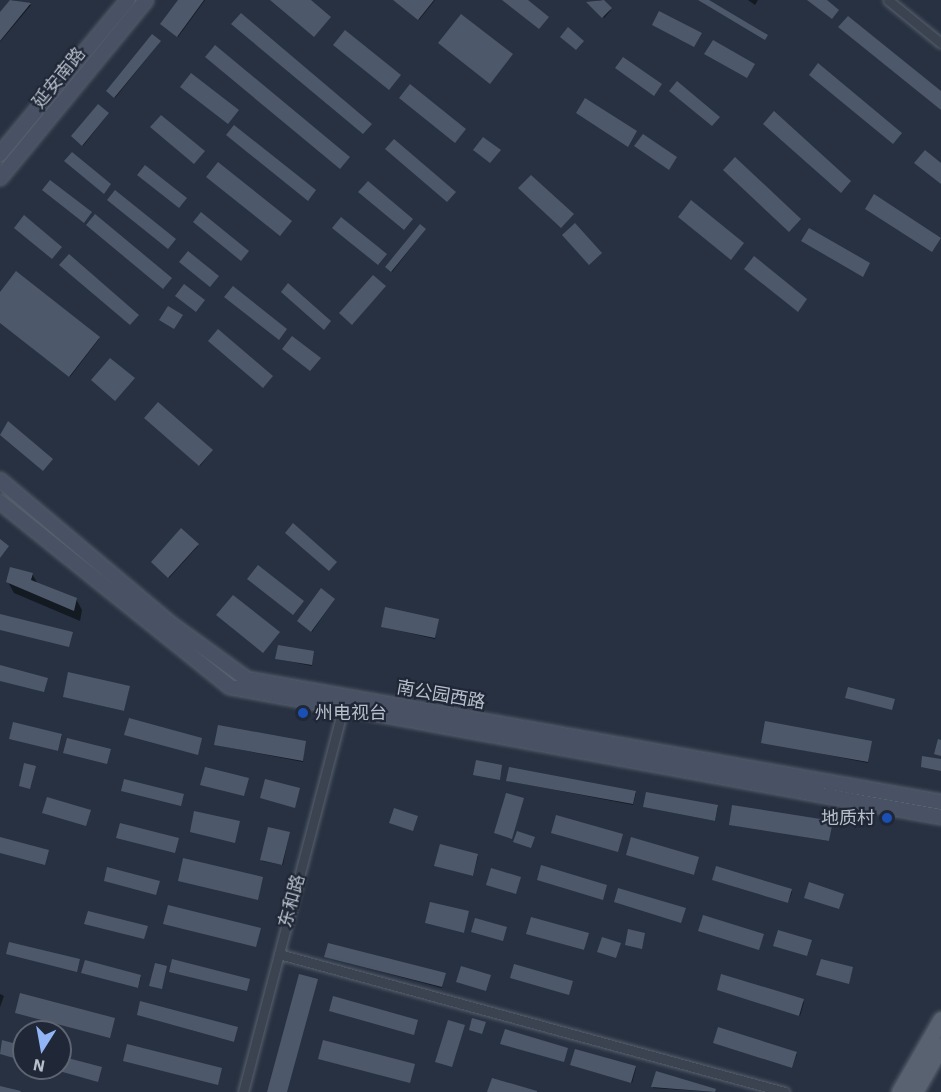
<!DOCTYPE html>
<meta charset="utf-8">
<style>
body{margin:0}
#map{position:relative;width:941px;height:1092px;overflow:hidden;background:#273141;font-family:"IBM Plex Sans","Noto Sans SC",sans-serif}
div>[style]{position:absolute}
.shadow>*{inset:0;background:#0007}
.building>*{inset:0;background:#4d586a}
.roads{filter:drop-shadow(0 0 2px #59616e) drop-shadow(0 0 2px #59616e)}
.minor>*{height:9px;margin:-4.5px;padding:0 4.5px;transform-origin:4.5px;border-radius:4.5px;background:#3b4351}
.secondary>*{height:14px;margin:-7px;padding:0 7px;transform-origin:7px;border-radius:7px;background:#495264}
.primary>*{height:15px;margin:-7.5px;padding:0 7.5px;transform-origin:7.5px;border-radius:7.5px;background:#596271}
.dots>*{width:16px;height:16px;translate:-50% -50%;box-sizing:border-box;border:3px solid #202837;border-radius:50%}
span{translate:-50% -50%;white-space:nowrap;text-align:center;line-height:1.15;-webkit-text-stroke:4.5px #202837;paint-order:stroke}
.street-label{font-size:18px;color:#b8bfcb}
.poi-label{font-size:18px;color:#b8bfcb}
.left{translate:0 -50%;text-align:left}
.right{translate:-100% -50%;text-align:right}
.north{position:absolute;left:12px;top:1020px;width:60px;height:60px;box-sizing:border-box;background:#202837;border:2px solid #5d6472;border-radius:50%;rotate:191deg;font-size:16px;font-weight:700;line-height:24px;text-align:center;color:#b8bfcb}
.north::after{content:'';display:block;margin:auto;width:21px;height:27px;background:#92b5f6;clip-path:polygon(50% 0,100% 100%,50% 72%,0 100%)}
</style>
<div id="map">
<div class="shadow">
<div style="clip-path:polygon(12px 0,31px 5px,0 42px,0 14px)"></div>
<div style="clip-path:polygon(180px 0,205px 0,178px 37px,163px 25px)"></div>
<div style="clip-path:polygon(394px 0,435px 0,419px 20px)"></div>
<div style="clip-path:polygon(601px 0,611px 10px,604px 18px,587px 3px)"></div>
<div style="clip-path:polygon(748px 0,758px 0,755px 5px)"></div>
<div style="clip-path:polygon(160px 42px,115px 98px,108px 92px)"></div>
<div style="clip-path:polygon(108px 114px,83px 146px,73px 137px)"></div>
<div style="clip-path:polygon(425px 230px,392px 272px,387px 268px)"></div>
<div style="clip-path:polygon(384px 287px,353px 324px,342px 314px)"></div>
<div style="clip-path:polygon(0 294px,99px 338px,99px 339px,70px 377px,0 322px)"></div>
<div style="clip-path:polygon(158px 404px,212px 451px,200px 466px,146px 419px)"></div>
<div style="clip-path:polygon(181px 530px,198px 546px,169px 578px,152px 562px)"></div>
<div style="clip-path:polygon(32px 574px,38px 584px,76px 599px,82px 610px,80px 621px,14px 593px,8px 582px)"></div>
<div style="clip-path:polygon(334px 600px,312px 632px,299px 622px)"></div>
<div style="clip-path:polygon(438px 620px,435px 639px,383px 627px)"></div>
<div style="clip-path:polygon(313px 653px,312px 666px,277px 659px)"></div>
<div style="clip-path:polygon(129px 689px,124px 711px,64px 697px)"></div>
<div style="clip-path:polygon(62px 736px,58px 751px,11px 739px,61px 735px)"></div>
<div style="clip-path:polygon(763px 742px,871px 743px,868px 763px)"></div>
<div style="clip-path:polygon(305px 743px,303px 762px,216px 745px)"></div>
<div style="clip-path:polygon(509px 781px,635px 792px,636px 793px,633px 805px)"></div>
<div style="clip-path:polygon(644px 807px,718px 807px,715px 821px)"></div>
<div style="clip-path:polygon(731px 824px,832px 824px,829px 841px)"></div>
<div style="clip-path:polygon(289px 833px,283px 865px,262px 861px,262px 860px)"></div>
<div style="clip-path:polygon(627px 855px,698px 859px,694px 875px)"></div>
<div style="clip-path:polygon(478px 856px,473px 876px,436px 866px,477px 855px)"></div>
<div style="clip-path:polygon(713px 880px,791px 891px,792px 892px,788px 903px)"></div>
<div style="clip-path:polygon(468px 913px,464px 933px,426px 923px)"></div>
<div style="clip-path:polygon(528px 934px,588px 934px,588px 935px,584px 950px)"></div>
<div style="clip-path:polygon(326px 957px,445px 975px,442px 988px)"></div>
<div style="clip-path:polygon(83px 973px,140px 976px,141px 977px,138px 988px)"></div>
<div style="clip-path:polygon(718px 990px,803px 1001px,804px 1002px,800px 1016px)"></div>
<div style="clip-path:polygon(0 994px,4px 996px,0 1007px)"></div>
<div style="clip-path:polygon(138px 1015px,237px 1030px,234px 1042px)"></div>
<div style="clip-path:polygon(714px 1043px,796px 1053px,797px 1054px,792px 1068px)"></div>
<div style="clip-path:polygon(572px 1065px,635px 1067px,636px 1068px,632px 1083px)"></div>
<div style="clip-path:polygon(657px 1072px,715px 1090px,715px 1092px,653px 1088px)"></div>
</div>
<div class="building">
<div style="clip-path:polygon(10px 0,31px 3px,0 41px,0 12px)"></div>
<div style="clip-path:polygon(178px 0,204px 0,177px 37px,160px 24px)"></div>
<div style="clip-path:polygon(270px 0,311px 0,331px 17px,314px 37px)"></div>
<div style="clip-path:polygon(393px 0,434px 0,418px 20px)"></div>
<div style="clip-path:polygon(502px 0,528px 0,549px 17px,539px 29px)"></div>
<div style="clip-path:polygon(604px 0,612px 8px,602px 18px,586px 2px)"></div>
<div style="clip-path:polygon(698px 0,709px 0,768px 35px,765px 40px)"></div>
<div style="clip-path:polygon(807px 0,827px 0,839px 10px,832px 19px)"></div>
<div style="clip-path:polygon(659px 11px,702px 33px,694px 47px,652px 25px)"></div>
<div style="clip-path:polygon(241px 13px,372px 124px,363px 134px,231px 24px)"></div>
<div style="clip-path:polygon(461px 14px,513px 54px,490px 84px,438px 43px)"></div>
<div style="clip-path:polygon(848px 16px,941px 91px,941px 110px,838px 27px)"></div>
<div style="clip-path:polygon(568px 27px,584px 41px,576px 50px,560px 37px)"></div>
<div style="clip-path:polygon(345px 30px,401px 75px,389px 90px,333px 45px)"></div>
<div style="clip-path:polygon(152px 34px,161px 41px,114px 98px,106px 91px)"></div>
<div style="clip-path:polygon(713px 40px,755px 64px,747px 78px,704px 54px)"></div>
<div style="clip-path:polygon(215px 45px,350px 157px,340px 169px,205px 57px)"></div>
<div style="clip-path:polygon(623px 57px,662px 84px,654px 96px,615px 68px)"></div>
<div style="clip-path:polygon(818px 63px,902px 133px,893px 144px,809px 75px)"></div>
<div style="clip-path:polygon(191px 73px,239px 110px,228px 124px,180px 87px)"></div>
<div style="clip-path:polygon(677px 81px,720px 117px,712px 126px,669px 91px)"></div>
<div style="clip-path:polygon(410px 84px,466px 129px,455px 143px,399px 98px)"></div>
<div style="clip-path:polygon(585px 98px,637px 131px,628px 147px,576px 113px)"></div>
<div style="clip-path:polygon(98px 104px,109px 113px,82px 146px,71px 136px)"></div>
<div style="clip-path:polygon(774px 111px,851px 181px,841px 193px,763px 124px)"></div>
<div style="clip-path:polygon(161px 115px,205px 151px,194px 164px,150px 127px)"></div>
<div style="clip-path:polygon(234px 125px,316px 190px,308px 201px,226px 135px)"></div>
<div style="clip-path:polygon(643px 134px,677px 157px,669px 170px,634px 146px)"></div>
<div style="clip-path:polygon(483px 137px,501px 150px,490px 163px,473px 150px)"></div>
<div style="clip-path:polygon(394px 139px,456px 192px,447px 202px,385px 149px)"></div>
<div style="clip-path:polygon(925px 150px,941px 163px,941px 184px,914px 163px)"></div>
<div style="clip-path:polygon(72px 152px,111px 184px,104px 194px,64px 161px)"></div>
<div style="clip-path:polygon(735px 157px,801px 219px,789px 232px,723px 170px)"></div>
<div style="clip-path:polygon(218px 162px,292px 221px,280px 236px,206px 177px)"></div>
<div style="clip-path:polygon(145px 165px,187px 198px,179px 208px,137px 175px)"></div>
<div style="clip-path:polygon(531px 175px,574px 214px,561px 228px,518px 188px)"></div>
<div style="clip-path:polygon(50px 180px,92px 212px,84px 223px,42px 190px)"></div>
<div style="clip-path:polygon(368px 181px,413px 219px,404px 230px,358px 192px)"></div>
<div style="clip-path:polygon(115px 190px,176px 239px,168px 249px,107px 200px)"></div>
<div style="clip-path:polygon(874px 194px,941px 238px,932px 252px,865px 209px)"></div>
<div style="clip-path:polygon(691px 200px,744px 243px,731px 260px,678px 217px)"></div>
<div style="clip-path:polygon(201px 212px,249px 251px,241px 261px,193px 222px)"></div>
<div style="clip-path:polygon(95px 214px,172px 278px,163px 289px,86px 225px)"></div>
<div style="clip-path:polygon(24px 215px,62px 247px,52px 259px,14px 228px)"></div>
<div style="clip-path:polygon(341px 217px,387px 254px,378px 265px,332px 228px)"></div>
<div style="clip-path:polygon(575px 223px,602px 253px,589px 265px,562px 235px)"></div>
<div style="clip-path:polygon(420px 224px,426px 229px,391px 272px,385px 267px)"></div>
<div style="clip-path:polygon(809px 228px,870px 263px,863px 277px,801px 241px)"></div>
<div style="clip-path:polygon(188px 251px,219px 276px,210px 287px,179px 262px)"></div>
<div style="clip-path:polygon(69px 254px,139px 315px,130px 325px,59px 265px)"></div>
<div style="clip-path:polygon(754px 256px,807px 299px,798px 312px,744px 269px)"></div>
<div style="clip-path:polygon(16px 271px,100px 337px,69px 377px,0 323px,0 292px)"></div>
<div style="clip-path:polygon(373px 275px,386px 286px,352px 325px,339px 313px)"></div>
<div style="clip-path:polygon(288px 283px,331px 321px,324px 330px,281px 292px)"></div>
<div style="clip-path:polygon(184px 284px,205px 300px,196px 312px,175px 296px)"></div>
<div style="clip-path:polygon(233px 286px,287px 329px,279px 340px,224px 297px)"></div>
<div style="clip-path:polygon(168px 306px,183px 315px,174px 329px,159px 320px)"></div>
<div style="clip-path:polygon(218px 329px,273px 376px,263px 388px,208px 341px)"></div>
<div style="clip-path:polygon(292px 336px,321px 358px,310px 371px,282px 349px)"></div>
<div style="clip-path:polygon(110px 358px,135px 378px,115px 401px,91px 380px)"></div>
<div style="clip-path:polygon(158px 402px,213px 450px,199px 466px,144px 418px)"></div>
<div style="clip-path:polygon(8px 421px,53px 459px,43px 471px,0 435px)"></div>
<div style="clip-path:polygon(293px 523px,337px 562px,329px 571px,285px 533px)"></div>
<div style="clip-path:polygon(181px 528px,199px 544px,168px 578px,151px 562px)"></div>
<div style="clip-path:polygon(0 539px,9px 546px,0 558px)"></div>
<div style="clip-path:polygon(258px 565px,304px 601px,293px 615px,247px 579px)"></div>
<div style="clip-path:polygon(10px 567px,33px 573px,31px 580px,77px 598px,74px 611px,6px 582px)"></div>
<div style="clip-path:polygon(321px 588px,335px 599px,311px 632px,297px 621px)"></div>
<div style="clip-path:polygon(233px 595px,280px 632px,263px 653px,216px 615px)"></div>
<div style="clip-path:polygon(385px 607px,439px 619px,435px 638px,381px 627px)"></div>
<div style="clip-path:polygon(0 614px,73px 632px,69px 647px,0 630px)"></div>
<div style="clip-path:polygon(278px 645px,314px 651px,312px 665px,275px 659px)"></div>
<div style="clip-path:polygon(0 665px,48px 678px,44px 692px,0 681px)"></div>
<div style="clip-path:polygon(68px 672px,130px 686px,124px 711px,63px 697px)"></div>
<div style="clip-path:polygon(848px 687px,895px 699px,892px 710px,845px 698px)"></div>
<div style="clip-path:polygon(129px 718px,202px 738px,198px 755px,124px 735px)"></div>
<div style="clip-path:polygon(765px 721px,872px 741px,868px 762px,761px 743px)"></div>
<div style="clip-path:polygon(13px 722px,62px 734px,58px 751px,9px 739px)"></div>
<div style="clip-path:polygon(218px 725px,306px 741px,303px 761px,214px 745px)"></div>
<div style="clip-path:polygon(67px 738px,111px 749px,107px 764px,63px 753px)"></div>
<div style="clip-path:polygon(938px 739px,941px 740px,941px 756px,934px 754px)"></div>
<div style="clip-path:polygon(922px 756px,941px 759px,941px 771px,921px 767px)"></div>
<div style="clip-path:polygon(476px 760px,502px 765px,500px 780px,473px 775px)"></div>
<div style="clip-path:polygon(24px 763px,36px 766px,30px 789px,19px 786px)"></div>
<div style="clip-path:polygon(205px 767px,249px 778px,244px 796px,200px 785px)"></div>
<div style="clip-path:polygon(509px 767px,636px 791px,633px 804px,506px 781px)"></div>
<div style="clip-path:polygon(124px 779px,184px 794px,181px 806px,121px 791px)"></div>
<div style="clip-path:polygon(265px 779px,300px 788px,295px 808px,260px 798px)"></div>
<div style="clip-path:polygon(646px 792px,718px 805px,715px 821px,643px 807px)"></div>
<div style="clip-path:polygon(506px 793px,524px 798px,512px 839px,494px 833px)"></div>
<div style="clip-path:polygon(47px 797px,91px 810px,86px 826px,42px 813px)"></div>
<div style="clip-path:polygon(732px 805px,833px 821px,829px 841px,729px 825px)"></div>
<div style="clip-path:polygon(394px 808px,418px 816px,413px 831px,389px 823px)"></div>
<div style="clip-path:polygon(194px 811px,240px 821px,235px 843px,190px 832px)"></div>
<div style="clip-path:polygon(556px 815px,623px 834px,618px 852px,551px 833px)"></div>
<div style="clip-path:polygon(120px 823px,179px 838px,175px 853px,116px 838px)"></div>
<div style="clip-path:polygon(268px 827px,290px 832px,282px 865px,260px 860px)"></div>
<div style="clip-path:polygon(517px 831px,535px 837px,531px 848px,513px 842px)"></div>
<div style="clip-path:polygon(0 837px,49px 850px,45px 865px,0 853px)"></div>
<div style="clip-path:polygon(631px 837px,699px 857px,694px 875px,626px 855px)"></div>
<div style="clip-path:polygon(440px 844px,478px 854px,473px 876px,434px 866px)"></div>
<div style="clip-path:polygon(183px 858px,263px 877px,258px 900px,178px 881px)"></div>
<div style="clip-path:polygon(541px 865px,607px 885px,603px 900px,537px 880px)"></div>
<div style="clip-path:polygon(716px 866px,792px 889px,788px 903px,712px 880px)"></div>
<div style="clip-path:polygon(107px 867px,160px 881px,156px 895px,104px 881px)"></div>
<div style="clip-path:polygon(491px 868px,521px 877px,516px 894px,486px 885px)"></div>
<div style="clip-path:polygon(809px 882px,844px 894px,839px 909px,804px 898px)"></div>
<div style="clip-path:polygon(618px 888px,686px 908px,681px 923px,614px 902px)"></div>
<div style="clip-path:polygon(430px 902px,469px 911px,464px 933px,425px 923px)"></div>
<div style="clip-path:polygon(168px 905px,261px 928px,256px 947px,163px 924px)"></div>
<div style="clip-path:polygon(88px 911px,148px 926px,144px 939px,84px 924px)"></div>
<div style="clip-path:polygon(703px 915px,764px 934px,759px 950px,698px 931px)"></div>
<div style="clip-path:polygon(531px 917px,589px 933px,584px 950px,526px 934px)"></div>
<div style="clip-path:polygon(475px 918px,507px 927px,503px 941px,471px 932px)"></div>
<div style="clip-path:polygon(628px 929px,645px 933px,642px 949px,625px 945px)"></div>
<div style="clip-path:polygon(778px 930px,812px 940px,807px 956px,773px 946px)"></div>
<div style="clip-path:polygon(602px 937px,621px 943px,616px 958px,597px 952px)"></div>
<div style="clip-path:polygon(9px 942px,80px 959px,77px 972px,6px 954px)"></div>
<div style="clip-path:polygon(328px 943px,446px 973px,442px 987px,324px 957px)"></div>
<div style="clip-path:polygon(172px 959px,250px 979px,247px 991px,169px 972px)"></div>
<div style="clip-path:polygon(821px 959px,853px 967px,849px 984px,816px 975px)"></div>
<div style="clip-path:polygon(85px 960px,141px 975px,138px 988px,81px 973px)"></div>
<div style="clip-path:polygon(155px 963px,167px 966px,162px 989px,149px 986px)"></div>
<div style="clip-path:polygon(514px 964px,573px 981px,569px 995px,510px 978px)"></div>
<div style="clip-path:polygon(461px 966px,491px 975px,486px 991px,456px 982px)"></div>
<div style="clip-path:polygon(299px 974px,318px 979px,287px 1092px,267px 1092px)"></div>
<div style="clip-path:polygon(721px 974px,804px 999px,799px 1016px,717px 990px)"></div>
<div style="clip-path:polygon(20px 993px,115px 1018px,110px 1038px,15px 1013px)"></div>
<div style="clip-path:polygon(333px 996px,418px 1020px,414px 1035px,329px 1011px)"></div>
<div style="clip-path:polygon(140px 1001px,238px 1027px,234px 1042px,137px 1015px)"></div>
<div style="clip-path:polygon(472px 1018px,486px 1022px,482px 1034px,469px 1030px)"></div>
<div style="clip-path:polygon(448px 1020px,465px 1025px,452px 1067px,435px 1062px)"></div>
<div style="clip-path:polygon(718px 1027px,797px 1052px,792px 1068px,713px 1043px)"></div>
<div style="clip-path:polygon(505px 1029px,568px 1048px,564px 1062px,500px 1044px)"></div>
<div style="clip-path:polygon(2px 1040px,24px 1046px,24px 1061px,0 1054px)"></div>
<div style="clip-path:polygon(323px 1040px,415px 1064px,410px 1083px,318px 1059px)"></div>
<div style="clip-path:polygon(127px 1044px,222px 1068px,218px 1085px,123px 1061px)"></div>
<div style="clip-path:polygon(575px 1049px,636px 1066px,631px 1083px,570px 1065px)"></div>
<div style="clip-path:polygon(60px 1056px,102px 1067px,98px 1082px,52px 1069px,60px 1068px)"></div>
<div style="clip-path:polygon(656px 1071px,716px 1089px,715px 1092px,651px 1087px)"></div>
<div style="clip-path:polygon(492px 1078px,537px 1091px,537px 1092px,487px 1092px)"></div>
<div style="clip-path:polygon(0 1086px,21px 1091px,20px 1092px,0 1092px)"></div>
</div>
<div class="roads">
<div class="minor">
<div style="left:888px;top:0;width:68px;rotate:39.1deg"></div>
<div style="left:279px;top:954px;width:524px;rotate:15.26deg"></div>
<div style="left:243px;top:1092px;width:394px;rotate:-75.4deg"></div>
</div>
<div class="secondary">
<div style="left:0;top:154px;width:200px;rotate:-50.3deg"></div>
<div style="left:0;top:178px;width:230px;rotate:-50.6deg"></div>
<div style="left:0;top:480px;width:224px;rotate:40.1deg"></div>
<div style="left:171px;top:624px;width:94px;rotate:35.9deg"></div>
<div style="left:247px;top:679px;width:705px;rotate:10.05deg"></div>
<div style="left:0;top:502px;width:295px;rotate:38.8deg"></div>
<div style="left:230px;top:687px;width:723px;rotate:10.36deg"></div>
</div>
<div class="primary">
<div style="left:899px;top:1092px;width:84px;rotate:-60.1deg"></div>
<div style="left:915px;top:1092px;width:53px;rotate:-60.5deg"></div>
</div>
</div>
<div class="dots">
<div style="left:303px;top:713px;background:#1a4fb4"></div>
<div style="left:887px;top:818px;background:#1a4fb4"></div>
</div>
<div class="street-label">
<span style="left:59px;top:78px;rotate:-51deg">延安南路</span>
<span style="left:441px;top:695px;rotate:10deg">南公园西路</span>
<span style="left:292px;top:901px;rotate:-75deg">东和路</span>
</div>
<div class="poi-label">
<span class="left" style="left:315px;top:713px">州电视台</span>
<span class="right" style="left:875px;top:818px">地质村</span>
</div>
<div class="north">N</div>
</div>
